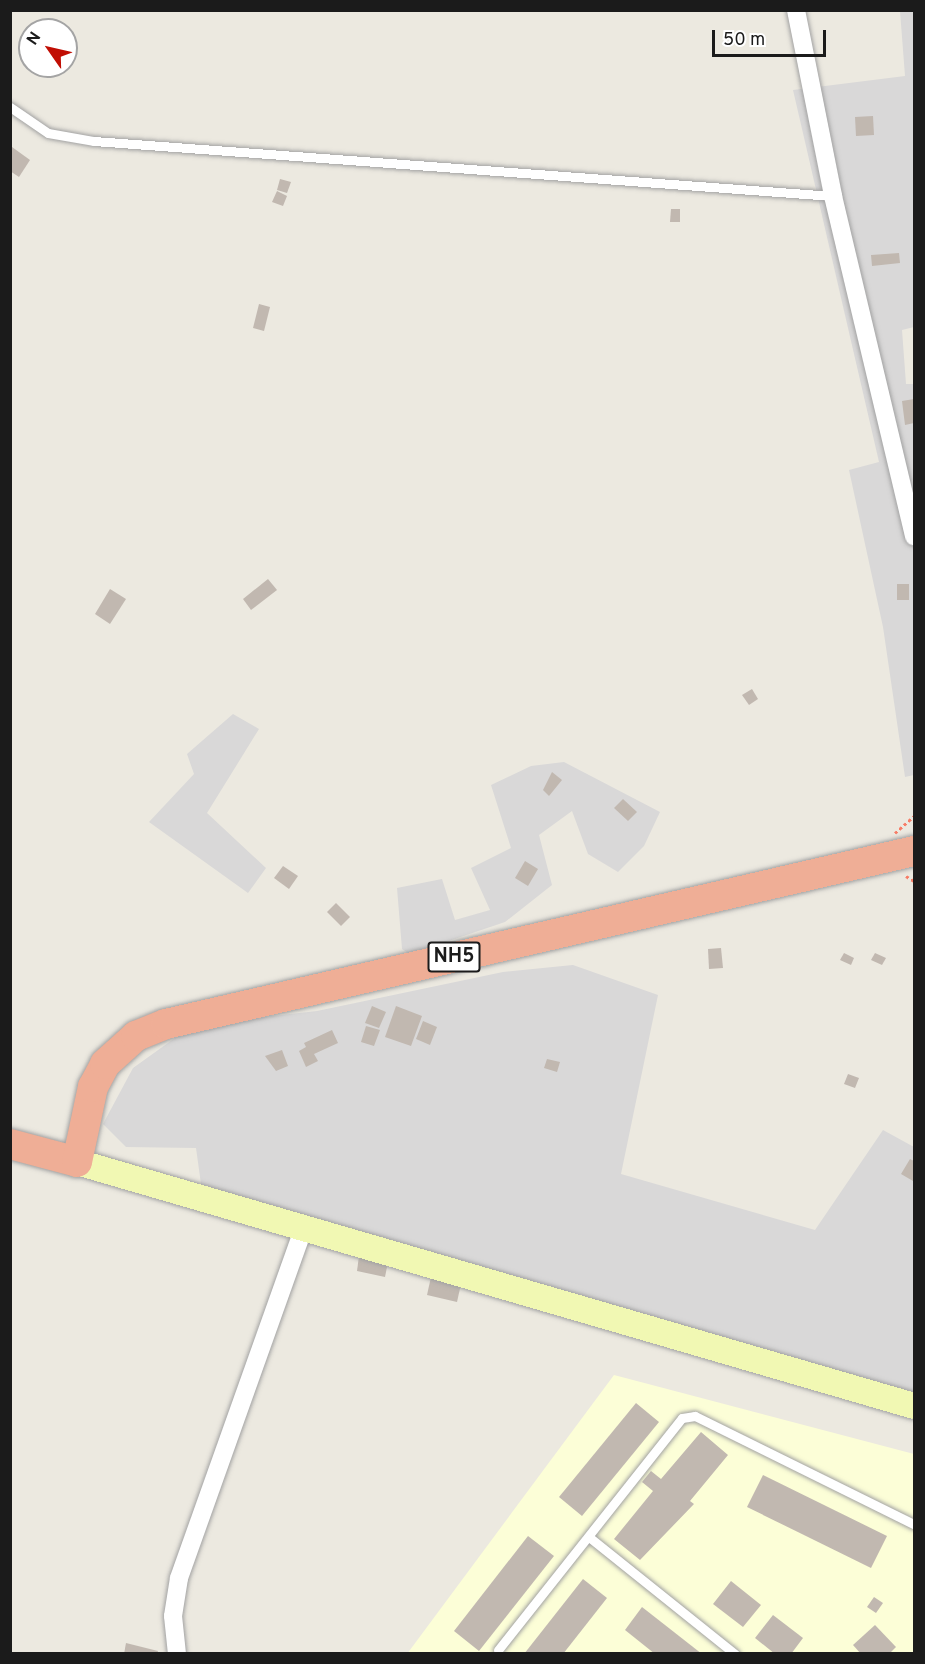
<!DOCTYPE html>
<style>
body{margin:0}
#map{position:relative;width:925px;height:1664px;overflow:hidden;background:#ece9e0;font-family:Overpass,sans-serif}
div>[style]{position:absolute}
.residential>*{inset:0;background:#d9d8d8}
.education>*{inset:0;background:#fcfed7}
.building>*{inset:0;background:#c1b8b0}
.path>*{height:3px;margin-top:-1.5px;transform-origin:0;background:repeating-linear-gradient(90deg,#f77d67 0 3px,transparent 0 6px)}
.roads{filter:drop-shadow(0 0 2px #a2a2a2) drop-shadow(0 0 2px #a2a2a2)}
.service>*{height:9px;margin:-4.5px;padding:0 4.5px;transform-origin:4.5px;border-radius:4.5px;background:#fff}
.minor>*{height:18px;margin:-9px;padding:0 9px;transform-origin:9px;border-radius:9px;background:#fff}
.secondary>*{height:26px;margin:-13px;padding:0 13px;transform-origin:13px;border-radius:13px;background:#f1f8b3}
.trunk>*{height:30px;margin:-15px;padding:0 15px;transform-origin:15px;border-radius:15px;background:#efae96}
span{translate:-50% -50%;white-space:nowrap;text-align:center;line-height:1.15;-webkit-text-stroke:6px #fff;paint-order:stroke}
.shield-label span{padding:2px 4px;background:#fff;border:2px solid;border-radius:4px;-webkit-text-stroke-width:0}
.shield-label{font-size:20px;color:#1b1b1b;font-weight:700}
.frame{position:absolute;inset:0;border:12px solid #1b1b1b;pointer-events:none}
.north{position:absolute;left:18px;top:18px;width:60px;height:60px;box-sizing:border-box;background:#fff;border:2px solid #a4a4a4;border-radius:50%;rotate:304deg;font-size:16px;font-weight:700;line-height:24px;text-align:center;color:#1b1b1b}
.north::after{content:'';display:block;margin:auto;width:21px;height:27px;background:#c10e04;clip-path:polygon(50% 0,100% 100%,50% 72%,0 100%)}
.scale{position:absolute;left:712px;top:30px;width:114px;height:27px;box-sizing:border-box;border:3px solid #1b1b1b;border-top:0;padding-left:8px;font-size:18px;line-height:21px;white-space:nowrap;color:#1b1b1b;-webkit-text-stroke:4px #fff;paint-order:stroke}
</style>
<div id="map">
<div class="residential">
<div style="clip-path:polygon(900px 11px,914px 11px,914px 327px,902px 330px,906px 384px,914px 384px,914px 775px,905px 777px,883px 627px,849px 470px,879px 462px,793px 90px,905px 76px)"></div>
<div style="clip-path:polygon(233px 714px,259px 729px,207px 813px,266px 868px,248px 893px,149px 822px,194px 774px,187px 754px)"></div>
<div style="clip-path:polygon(564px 762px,660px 812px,644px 846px,618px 872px,588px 854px,572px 811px,539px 835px,552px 885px,505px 922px,410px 954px,402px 949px,397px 888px,442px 879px,455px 920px,490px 910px,471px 868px,511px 848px,491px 785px,531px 766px)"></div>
<div style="clip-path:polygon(573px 965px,658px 995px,621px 1174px,815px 1230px,883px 1130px,914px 1147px,914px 1392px,376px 1243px,201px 1184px,196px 1148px,126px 1147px,103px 1124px,133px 1068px,193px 1025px,317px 1011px,503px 972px)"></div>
</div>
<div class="education">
<div style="clip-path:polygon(614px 1375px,914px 1454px,913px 1653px,407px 1654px)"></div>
</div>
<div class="building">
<div style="clip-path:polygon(873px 116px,874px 135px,856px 136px,855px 117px)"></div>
<div style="clip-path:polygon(12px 147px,30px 160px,19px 177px,10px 171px)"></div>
<div style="clip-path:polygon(280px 179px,291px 182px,287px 193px,277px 190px)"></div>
<div style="clip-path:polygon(277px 191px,287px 196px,283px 206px,272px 202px)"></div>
<div style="clip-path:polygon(671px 209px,680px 209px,680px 222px,670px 222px)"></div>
<div style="clip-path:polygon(899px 253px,900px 263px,872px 266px,871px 255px)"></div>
<div style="clip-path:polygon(259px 304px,270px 307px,264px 331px,253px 328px)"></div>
<div style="clip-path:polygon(914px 399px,914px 423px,905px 425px,902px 401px)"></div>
<div style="clip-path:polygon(268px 579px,277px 590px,251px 610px,243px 599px)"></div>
<div style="clip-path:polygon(897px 584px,909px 584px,909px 600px,897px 600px)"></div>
<div style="clip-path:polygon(110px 589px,126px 599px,110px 624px,95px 614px)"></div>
<div style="clip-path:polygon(752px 689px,758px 699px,749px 705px,742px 695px)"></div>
<div style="clip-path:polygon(552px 772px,562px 780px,549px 796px,543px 790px)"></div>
<div style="clip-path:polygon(623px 799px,637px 812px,628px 821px,614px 808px)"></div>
<div style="clip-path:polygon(525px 861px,538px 869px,528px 886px,515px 878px)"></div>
<div style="clip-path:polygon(283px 866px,298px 876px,289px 889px,274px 878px)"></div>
<div style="clip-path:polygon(336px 903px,350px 917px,341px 926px,327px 912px)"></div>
<div style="clip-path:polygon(721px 948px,723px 968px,709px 969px,708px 949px)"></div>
<div style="clip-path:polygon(844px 953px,854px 958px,851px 965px,840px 960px)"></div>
<div style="clip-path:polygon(875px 953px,886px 958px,882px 965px,871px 960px)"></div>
<div style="clip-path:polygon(372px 1006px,386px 1012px,379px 1028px,365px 1023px)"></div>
<div style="clip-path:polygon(396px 1006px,422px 1016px,411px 1046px,385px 1037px)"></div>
<div style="clip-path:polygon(423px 1021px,437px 1027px,430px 1045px,416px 1039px)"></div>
<div style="clip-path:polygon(366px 1026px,380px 1030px,374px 1046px,361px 1042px)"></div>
<div style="clip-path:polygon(332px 1030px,338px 1043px,314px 1054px,318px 1061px,306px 1067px,299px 1051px,306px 1047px,304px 1043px)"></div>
<div style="clip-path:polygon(282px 1050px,288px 1066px,276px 1071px,265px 1056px)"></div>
<div style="clip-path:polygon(547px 1059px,560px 1062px,557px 1072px,544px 1068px)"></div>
<div style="clip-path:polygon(848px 1074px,859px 1078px,855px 1088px,844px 1084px)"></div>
<div style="clip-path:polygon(910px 1159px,914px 1161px,913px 1181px,901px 1174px)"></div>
<div style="clip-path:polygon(359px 1256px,388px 1262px,385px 1277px,357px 1271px)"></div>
<div style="clip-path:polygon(431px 1277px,461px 1284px,457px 1302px,427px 1295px)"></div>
<div style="clip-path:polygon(636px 1403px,659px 1422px,582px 1516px,559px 1497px)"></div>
<div style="clip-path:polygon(701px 1432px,728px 1455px,690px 1501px,694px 1504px,640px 1560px,614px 1539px,653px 1491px,642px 1482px,651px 1471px,661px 1479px)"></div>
<div style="clip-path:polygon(763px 1475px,887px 1536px,871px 1568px,747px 1507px)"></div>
<div style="clip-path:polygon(528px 1536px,554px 1556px,479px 1651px,454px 1631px)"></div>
<div style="clip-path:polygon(583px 1579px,607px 1598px,563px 1654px,524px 1654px)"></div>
<div style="clip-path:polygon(731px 1581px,761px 1605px,743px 1627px,713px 1604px)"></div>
<div style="clip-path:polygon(874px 1597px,883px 1603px,876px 1613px,867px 1607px)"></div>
<div style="clip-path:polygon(642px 1607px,702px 1654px,655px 1654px,625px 1630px)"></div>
<div style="clip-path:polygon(773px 1615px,803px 1638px,791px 1654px,775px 1654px,755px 1638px)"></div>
<div style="clip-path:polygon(875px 1625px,896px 1647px,889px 1654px,861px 1654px,853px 1645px)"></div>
<div style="clip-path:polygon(126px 1643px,158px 1651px,157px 1654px,124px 1654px)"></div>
</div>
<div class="path">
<div style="left:895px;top:833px;width:25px;rotate:-42deg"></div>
<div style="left:906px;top:876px;width:9px;rotate:32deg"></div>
</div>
<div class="roads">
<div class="service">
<div style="left:10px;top:107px;width:46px;rotate:34.4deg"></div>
<div style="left:48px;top:133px;width:47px;rotate:9.9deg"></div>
<div style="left:94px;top:141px;width:741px;rotate:4.26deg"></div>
<div style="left:589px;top:1537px;width:187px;rotate:38.7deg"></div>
<div style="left:498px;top:1650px;width:296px;rotate:-51.6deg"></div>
<div style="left:682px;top:1418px;width:13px;rotate:-9deg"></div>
<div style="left:695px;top:1416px;width:244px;rotate:26.3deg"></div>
</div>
<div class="minor">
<div style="left:796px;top:10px;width:190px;rotate:78.7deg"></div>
<div style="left:833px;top:196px;width:350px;rotate:76.6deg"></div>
<div style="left:177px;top:1654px;width:38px;rotate:-96deg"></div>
<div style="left:173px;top:1616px;width:38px;rotate:-81deg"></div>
<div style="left:179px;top:1578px;width:374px;rotate:-70.4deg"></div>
</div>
<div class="secondary">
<div style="left:77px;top:1162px;width:872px;rotate:16.25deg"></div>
</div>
<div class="trunk">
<div style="left:10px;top:1144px;width:69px;rotate:15deg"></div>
<div style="left:77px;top:1162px;width:77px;rotate:-78deg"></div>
<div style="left:93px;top:1087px;width:26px;rotate:-62deg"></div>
<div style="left:105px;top:1064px;width:42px;rotate:-42.1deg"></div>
<div style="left:136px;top:1036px;width:32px;rotate:-22deg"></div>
<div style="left:166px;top:1024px;width:768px;rotate:-13.02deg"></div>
</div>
</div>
<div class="shield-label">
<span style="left:454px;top:957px">NH5</span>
</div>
<div class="frame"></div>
<div class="north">N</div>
<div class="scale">50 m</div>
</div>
